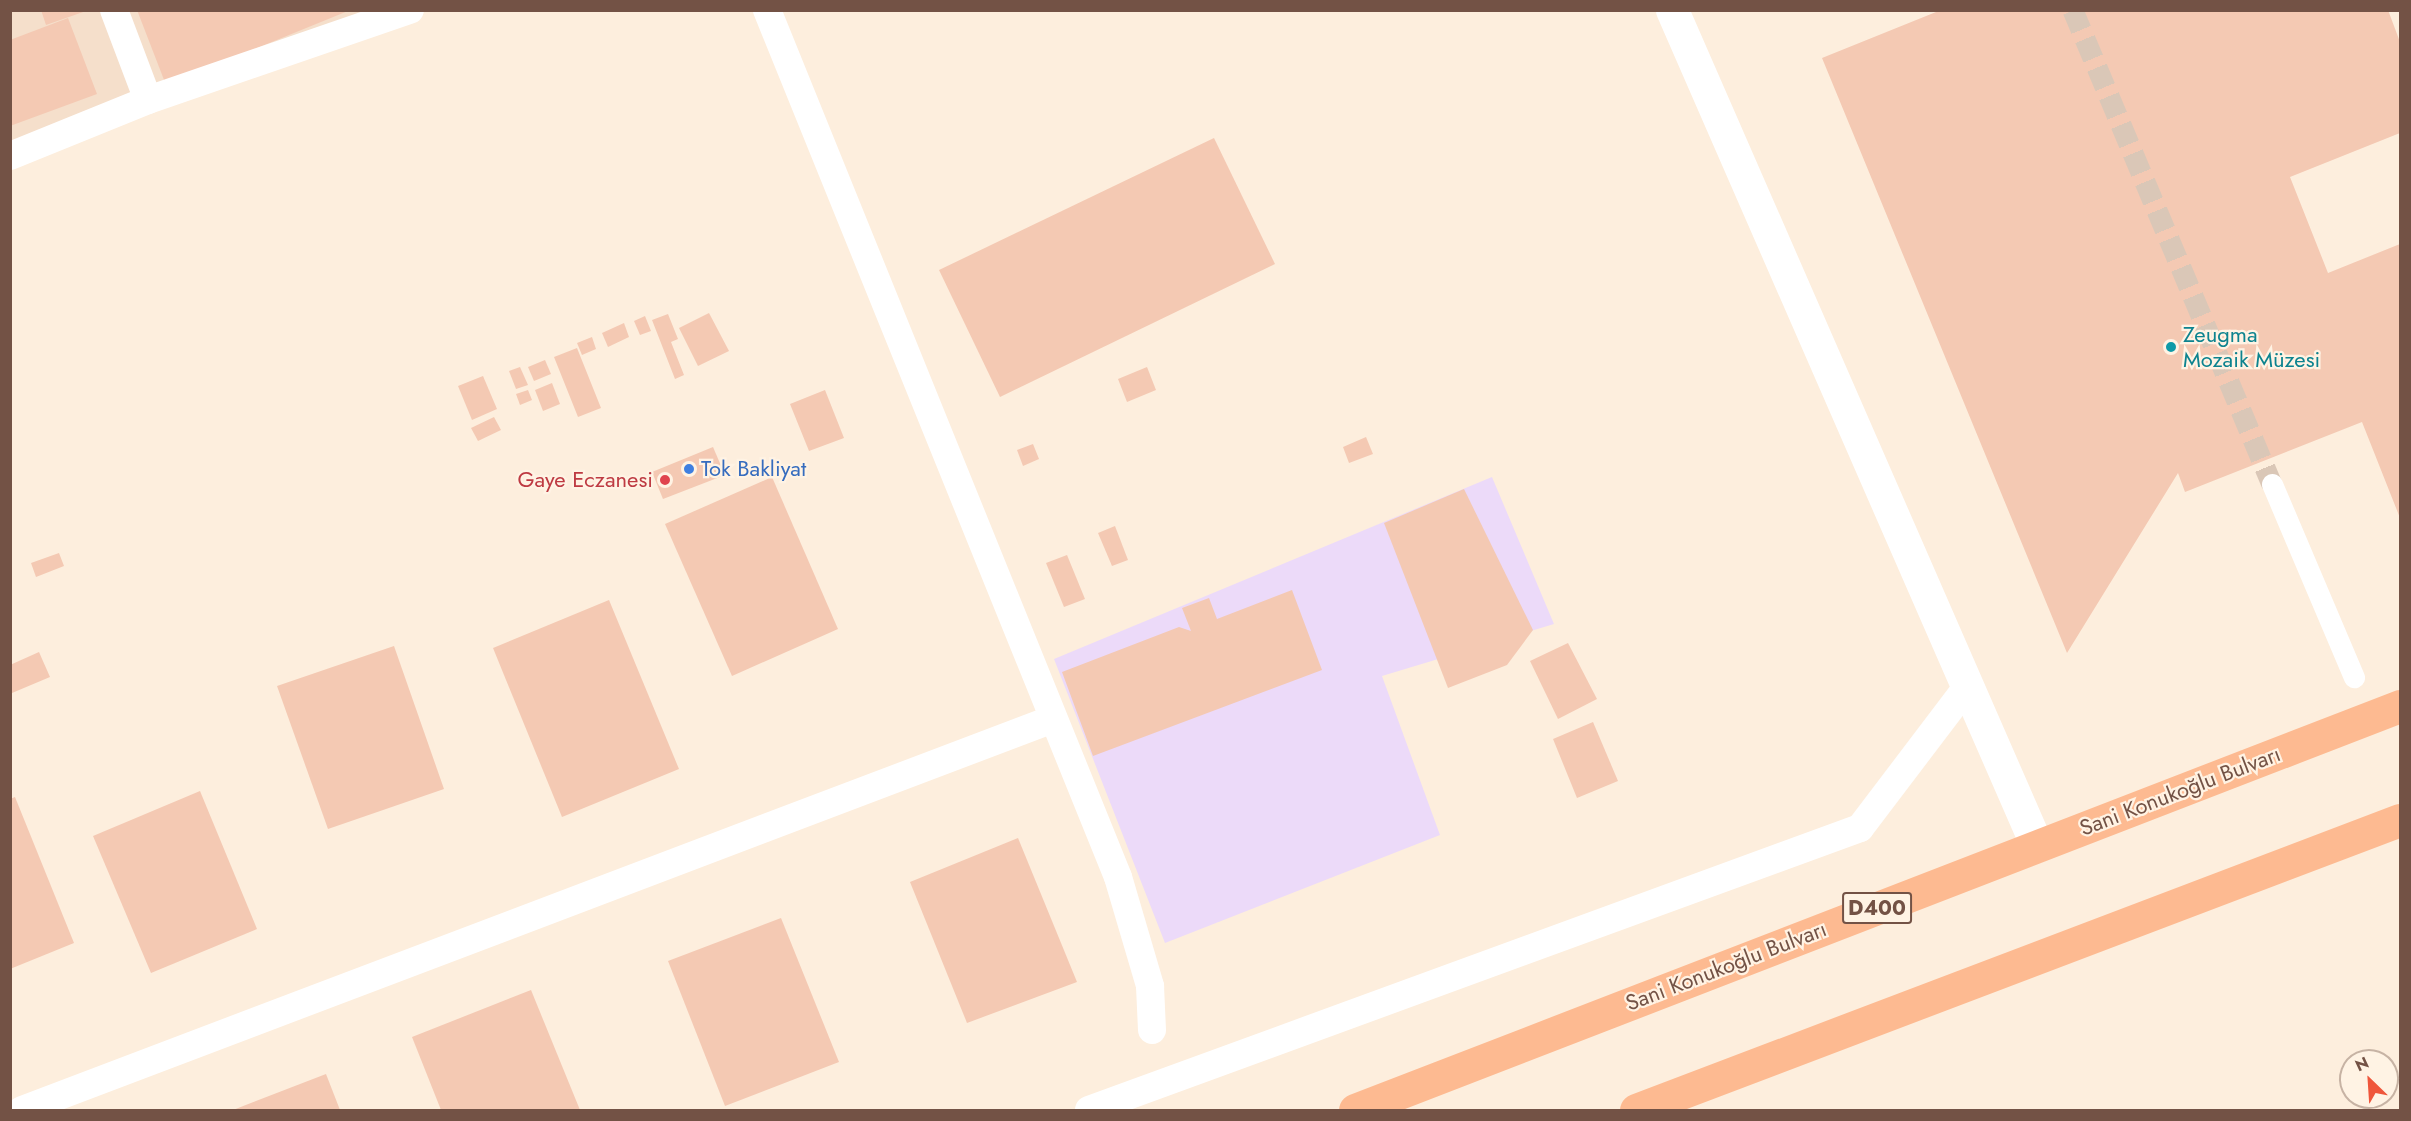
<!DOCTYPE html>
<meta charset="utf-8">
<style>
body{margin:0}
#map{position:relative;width:2411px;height:1121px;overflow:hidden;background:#fdeedd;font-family:Jost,sans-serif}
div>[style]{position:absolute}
.residential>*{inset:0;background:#f5dfcb}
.education>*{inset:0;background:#ecdaf9}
.building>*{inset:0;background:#f4c9b3}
.pedestrian-tunnel>*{height:21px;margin-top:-10.5px;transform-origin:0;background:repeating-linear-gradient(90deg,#dac7b7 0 21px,transparent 0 31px)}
.pedestrian>*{height:21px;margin:-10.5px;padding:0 10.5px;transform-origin:10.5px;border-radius:10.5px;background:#fff}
.minor>*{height:28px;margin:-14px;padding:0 14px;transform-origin:14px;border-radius:14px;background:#fff}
.secondary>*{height:33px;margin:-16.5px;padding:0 16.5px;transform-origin:16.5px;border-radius:16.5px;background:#fff}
.trunk>*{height:33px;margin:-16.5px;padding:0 16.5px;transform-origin:16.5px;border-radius:16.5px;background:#fdba91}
.dots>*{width:16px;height:16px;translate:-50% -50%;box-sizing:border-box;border:3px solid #fff3e4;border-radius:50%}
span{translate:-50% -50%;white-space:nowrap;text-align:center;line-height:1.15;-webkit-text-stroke:4.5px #fff3e4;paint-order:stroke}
.shield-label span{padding:2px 4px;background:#fff3e4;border:2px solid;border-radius:4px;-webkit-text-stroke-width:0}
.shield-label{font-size:21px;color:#735245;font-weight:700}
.culture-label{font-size:22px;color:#0d838f}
.left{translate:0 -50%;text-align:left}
.shop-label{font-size:22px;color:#366cbe}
.health-label{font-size:22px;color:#be3a42}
.right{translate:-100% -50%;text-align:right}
.street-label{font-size:22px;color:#735245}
.frame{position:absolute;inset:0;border:12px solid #735245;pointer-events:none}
.north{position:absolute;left:2339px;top:1049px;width:60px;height:60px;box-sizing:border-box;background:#fff3e4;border:2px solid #c7b3a4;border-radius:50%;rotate:335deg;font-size:16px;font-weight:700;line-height:24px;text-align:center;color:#735245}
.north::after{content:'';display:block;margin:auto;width:21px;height:27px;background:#ef563b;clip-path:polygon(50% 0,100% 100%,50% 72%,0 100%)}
</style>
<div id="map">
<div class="residential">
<div style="clip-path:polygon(11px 11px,421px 11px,11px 166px)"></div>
</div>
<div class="education">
<div style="clip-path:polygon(1492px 477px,1554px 624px,1382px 676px,1440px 835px,1165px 943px,1054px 659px)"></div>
</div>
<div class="building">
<div style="clip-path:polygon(41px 10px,86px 10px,86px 11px,46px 25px)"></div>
<div style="clip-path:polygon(137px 10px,348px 10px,348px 11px,166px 85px)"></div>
<div style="clip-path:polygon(1941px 10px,2388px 10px,2400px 42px,2400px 133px,2290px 177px,2328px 273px,2400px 244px,2400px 518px,2362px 422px,2185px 492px,2178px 473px,2067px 653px,1822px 58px)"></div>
<div style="clip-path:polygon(68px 18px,97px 94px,10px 126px,10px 40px)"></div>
<div style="clip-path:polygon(1214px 138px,1275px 264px,1000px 397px,939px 270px)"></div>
<div style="clip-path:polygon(709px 313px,729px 351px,698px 366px,679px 328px)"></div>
<div style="clip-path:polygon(668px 314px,678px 339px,671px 342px,684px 375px,675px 379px,652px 320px)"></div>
<div style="clip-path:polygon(645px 316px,651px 331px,640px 335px,634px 321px)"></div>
<div style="clip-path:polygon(624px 323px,629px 337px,608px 347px,602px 333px)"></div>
<div style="clip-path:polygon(592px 337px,596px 349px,582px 355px,577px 343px)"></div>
<div style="clip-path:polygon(577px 348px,601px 408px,578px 417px,554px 357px)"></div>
<div style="clip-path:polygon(545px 360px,551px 374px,534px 381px,528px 367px)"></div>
<div style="clip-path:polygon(520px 367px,528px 385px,516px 389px,509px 371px)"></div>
<div style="clip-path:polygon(1147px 367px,1156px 390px,1127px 402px,1118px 379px)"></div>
<div style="clip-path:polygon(483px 376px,497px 409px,472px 420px,458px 386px)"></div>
<div style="clip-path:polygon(552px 383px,560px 404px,543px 411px,535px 390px)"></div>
<div style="clip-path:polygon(528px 390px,532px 400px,520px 405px,516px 394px)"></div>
<div style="clip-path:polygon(825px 390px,844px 438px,809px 451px,790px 404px)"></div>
<div style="clip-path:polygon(494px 417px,501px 430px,478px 441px,471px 428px)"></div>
<div style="clip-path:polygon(1366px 437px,1373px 454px,1349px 463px,1343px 447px)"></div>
<div style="clip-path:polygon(1033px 444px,1039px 459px,1023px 466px,1017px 450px)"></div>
<div style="clip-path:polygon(713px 447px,725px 475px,663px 499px,652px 472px)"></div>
<div style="clip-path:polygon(772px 477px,838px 629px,732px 676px,665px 524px)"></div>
<div style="clip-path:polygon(1464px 489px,1533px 630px,1507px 665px,1448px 688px,1384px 523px)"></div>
<div style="clip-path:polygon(1115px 526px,1128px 560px,1112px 566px,1098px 533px)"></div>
<div style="clip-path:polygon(59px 553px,64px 566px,36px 577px,31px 563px)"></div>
<div style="clip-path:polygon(1067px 555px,1085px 599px,1064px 607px,1046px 563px)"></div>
<div style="clip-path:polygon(1292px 590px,1322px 670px,1093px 756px,1062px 672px,1179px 627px,1191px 631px,1182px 608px,1209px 598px,1217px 619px)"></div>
<div style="clip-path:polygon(609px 600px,679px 769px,562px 817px,493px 648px)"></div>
<div style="clip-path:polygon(1568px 643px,1597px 699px,1558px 719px,1530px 661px)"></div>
<div style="clip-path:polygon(394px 646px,444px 789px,328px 829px,277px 686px)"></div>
<div style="clip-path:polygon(39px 652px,50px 677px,12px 693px,10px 665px)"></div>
<div style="clip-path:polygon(1593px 722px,1618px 781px,1577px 798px,1553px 739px)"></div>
<div style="clip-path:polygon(200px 791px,257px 929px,151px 973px,93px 836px)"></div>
<div style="clip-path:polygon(15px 797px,74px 943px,10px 969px,10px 799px)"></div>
<div style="clip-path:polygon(1018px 838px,1077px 982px,967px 1023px,910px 882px)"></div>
<div style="clip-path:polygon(781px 918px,839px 1062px,725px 1106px,668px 961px)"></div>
<div style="clip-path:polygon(531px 990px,580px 1110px,441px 1110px,412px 1037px)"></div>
<div style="clip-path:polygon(326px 1074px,340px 1110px,233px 1110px)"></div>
</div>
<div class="pedestrian-tunnel">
<div style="left:2073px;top:10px;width:514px;rotate:67.23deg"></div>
</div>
<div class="pedestrian">
<div style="left:2272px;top:484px;width:210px;rotate:67deg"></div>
</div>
<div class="minor">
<div style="left:114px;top:10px;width:96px;rotate:69.3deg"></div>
<div style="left:767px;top:10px;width:935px;rotate:67.96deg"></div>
<div style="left:1118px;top:877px;width:114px;rotate:73.6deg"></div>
<div style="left:1150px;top:986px;width:44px;rotate:87.4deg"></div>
<div style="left:10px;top:156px;width:149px;rotate:-22.1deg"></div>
<div style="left:148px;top:100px;width:277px;rotate:-19deg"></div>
<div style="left:22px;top:1110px;width:1103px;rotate:-20.77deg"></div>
<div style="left:1089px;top:1110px;width:821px;rotate:-20.09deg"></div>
<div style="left:1860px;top:828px;width:177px;rotate:-52.8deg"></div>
</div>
<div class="secondary">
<div style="left:1672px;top:10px;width:912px;rotate:66.41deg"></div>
</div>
<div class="trunk">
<div style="left:1355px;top:1110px;width:1120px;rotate:-21.14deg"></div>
<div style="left:1636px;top:1110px;width:817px;rotate:-20.79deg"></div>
</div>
<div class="dots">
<div style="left:2171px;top:347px;background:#0f9aa8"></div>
<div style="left:689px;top:469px;background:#3f7fe0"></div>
<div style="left:665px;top:480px;background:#e0444e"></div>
</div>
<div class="shield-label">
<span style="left:1877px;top:908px">D400</span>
</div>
<div class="culture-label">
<span class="left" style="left:2183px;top:347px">Zeugma<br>Mozaik Müzesi</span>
</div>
<div class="shop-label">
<span class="left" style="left:701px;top:469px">Tok Bakliyat</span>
</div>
<div class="health-label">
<span class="right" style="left:653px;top:480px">Gaye Eczanesi</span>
</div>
<div class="street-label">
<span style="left:2180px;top:791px;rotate:-21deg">Sani Konukoğlu Bulvarı</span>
<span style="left:1726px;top:966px;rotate:-21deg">Sani Konukoğlu Bulvarı</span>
</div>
<div class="frame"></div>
<div class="north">N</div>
</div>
